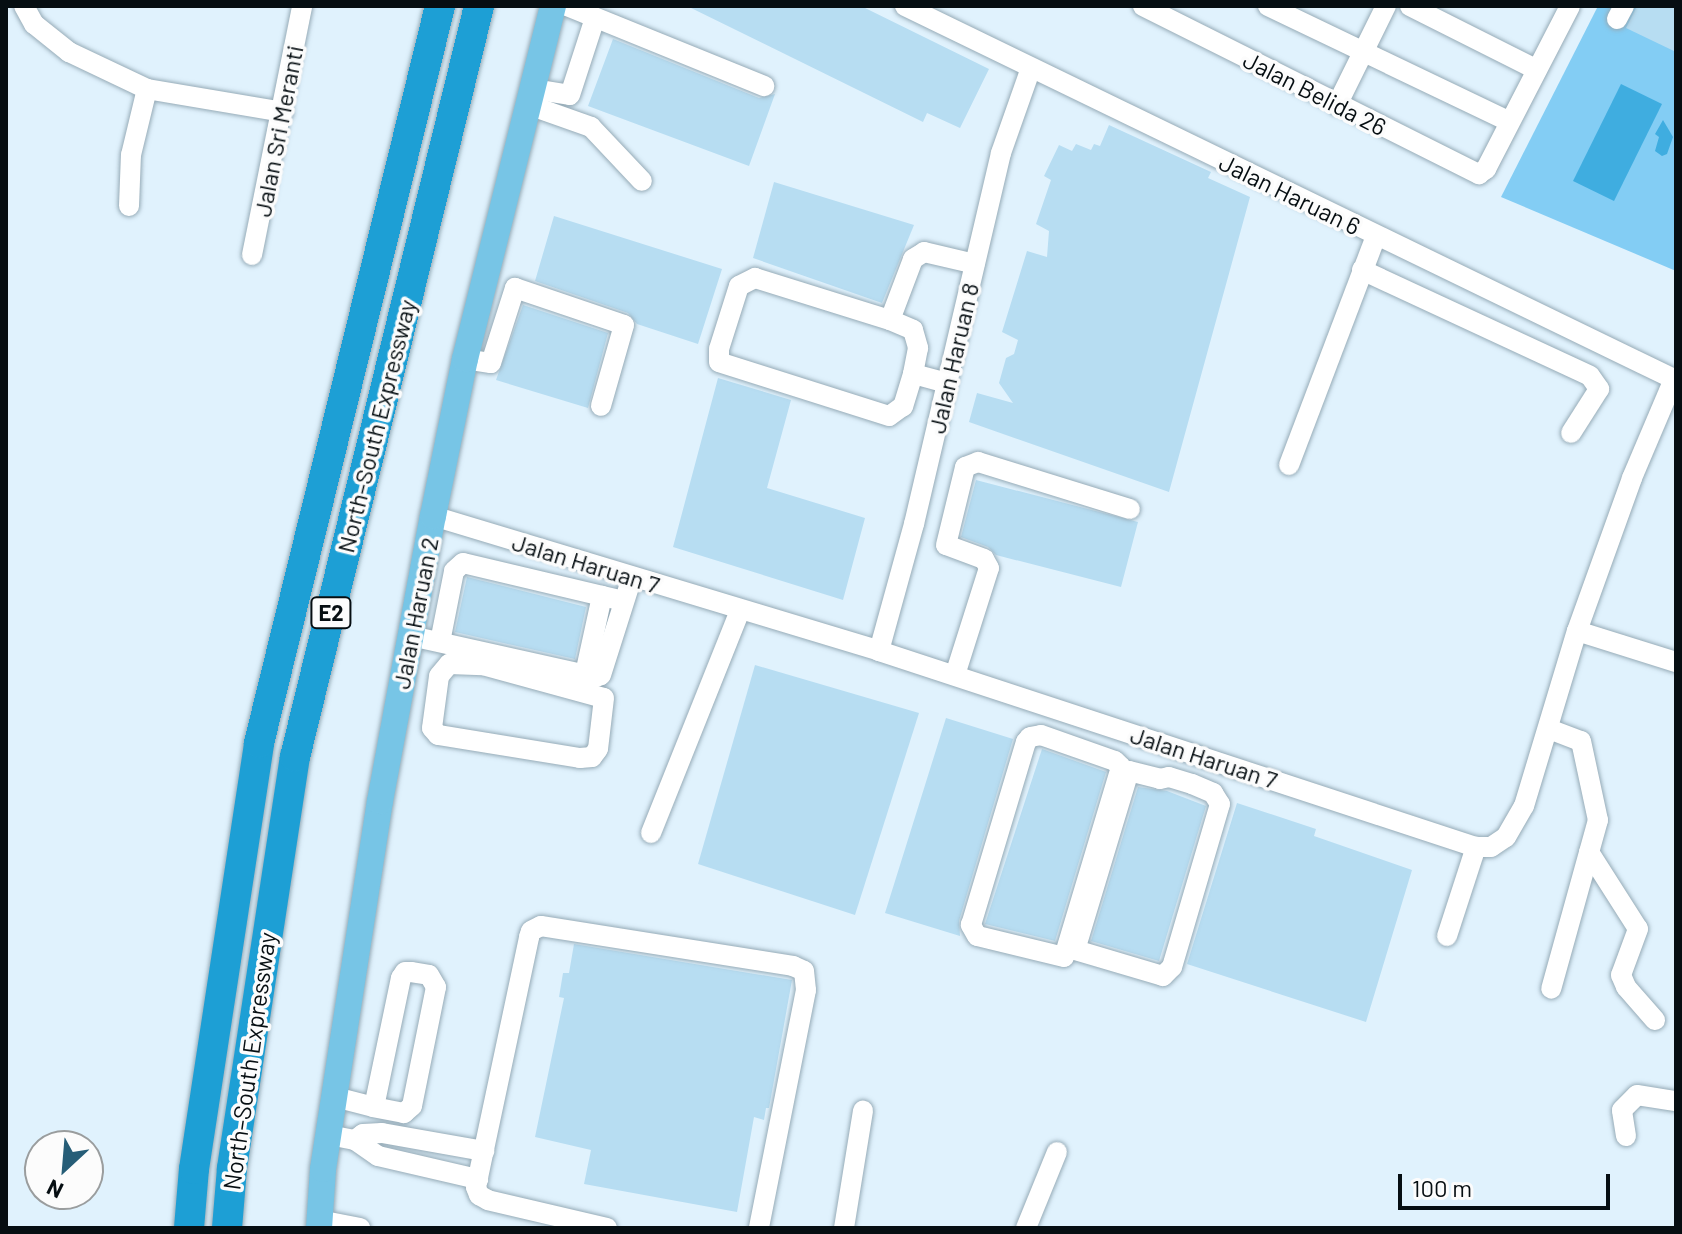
<!DOCTYPE html>
<meta charset="utf-8">
<style>
body{margin:0}
#map{position:relative;width:1682px;height:1234px;overflow:hidden;background:#e0f2fd;font-family:Barlow,sans-serif}
div>[style]{position:absolute}
.green>*{inset:0;background:#83cdf4}
.water>*{inset:0;background:#3fade0}
.building>*{inset:0;background:#b7ddf2}
.roads{filter:drop-shadow(0 0 2px #96abb7) drop-shadow(0 0 2px #96abb7)}
.minor>*{height:20px;margin:-10px;padding:0 10px;transform-origin:10px;border-radius:10px;background:#fff}
.major>*{height:26px;margin:-13px;padding:0 13px;transform-origin:13px;border-radius:13px;background:#77c5e6}
.highway>*{height:30px;margin:-15px;padding:0 15px;transform-origin:15px;border-radius:15px;background:#1d9fd5}
span{translate:-50% -50%;white-space:nowrap;text-align:center;line-height:1.15;-webkit-text-stroke:7px #fcfcfc;paint-order:stroke}
.shield-label span{padding:2px 6px;background:#fcfcfc;border:2px solid;border-radius:6px;-webkit-text-stroke-width:0}
.shield-label{font-size:22px;color:#060e12;font-weight:700}
.street-label{font-size:24px;color:#060e12}
.frame{position:absolute;inset:0;border:8px solid #060e12;pointer-events:none}
.north{position:absolute;left:24px;top:1130px;width:80px;height:80px;box-sizing:border-box;background:#fcfcfc;border:2px solid #9a9d9e;border-radius:50%;rotate:206deg;font-size:22px;font-weight:700;line-height:32px;text-align:center;color:#060e12}
.north::after{content:'';display:block;margin:auto;width:28px;height:36px;background:#265d77;clip-path:polygon(50% 0,100% 100%,50% 72%,0 100%)}
.scale{position:absolute;left:1398px;top:1174px;width:212px;height:36px;box-sizing:border-box;border:4px solid #060e12;border-top:0;padding-left:10px;font-size:24px;line-height:28px;white-space:nowrap;color:#060e12;-webkit-text-stroke:6px #fcfcfc;paint-order:stroke}
</style>
<div id="map">
<div class="green">
<div style="clip-path:polygon(1598px 6px,1676px 6px,1676px 271px,1501px 197px)"></div>
</div>
<div class="water">
<div style="clip-path:polygon(1621px 84px,1662px 104px,1614px 201px,1573px 181px)"></div>
<div style="clip-path:polygon(1663px 120px,1673px 137px,1667px 154px,1662px 156px,1655px 151px,1659px 137px,1655px 134px)"></div>
</div>
<div class="building">
<div style="clip-path:polygon(687px 6px,861px 6px,989px 69px,960px 128px,927px 113px,923px 122px)"></div>
<div style="clip-path:polygon(1637px 6px,1676px 6px,1676px 52px,1626px 28px)"></div>
<div style="clip-path:polygon(613px 39px,759px 98px,775px 94px,749px 166px,588px 106px)"></div>
<div style="clip-path:polygon(1109px 125px,1211px 172px,1208px 178px,1250px 197px,1169px 492px,969px 422px,977px 393px,1013px 403px,999px 383px,1006px 358px,1014px 354px,1018px 340px,1002px 332px,1027px 251px,1047px 257px,1049px 231px,1036px 224px,1051px 180px,1044px 176px,1059px 145px,1072px 151px,1076px 144px,1091px 150px,1094px 144px,1100px 146px)"></div>
<div style="clip-path:polygon(774px 182px,914px 225px,882px 303px,753px 258px)"></div>
<div style="clip-path:polygon(554px 216px,722px 269px,698px 344px,637px 324px,628px 313px,535px 281px)"></div>
<div style="clip-path:polygon(523px 305px,608px 333px,588px 408px,496px 380px)"></div>
<div style="clip-path:polygon(718px 378px,791px 400px,767px 488px,865px 518px,843px 600px,673px 547px)"></div>
<div style="clip-path:polygon(976px 480px,1138px 522px,1121px 587px,996px 555px,988px 547px,961px 537px)"></div>
<div style="clip-path:polygon(467px 577px,586px 607px,575px 659px,455px 632px)"></div>
<div style="clip-path:polygon(755px 665px,919px 713px,855px 915px,698px 864px)"></div>
<div style="clip-path:polygon(946px 718px,1013px 739px,959px 921px,960px 936px,885px 913px)"></div>
<div style="clip-path:polygon(1042px 749px,1106px 772px,1055px 941px,985px 924px)"></div>
<div style="clip-path:polygon(1138px 787px,1167px 791px,1206px 806px,1159px 961px,1091px 941px)"></div>
<div style="clip-path:polygon(1237px 803px,1316px 829px,1314px 836px,1412px 870px,1366px 1022px,1187px 964px)"></div>
<div style="clip-path:polygon(574px 944px,792px 980px,769px 1108px,766px 1108px,764px 1120px,754px 1117px,737px 1212px,584px 1184px,591px 1150px,535px 1137px,564px 998px,559px 997px,563px 973px,569px 973px)"></div>
</div>
<div class="roads">
<div class="minor">
<div style="left:24px;top:6px;width:21px;rotate:61deg"></div>
<div style="left:34px;top:24px;width:45px;rotate:38.7deg"></div>
<div style="left:69px;top:52px;width:86px;rotate:25.4deg"></div>
<div style="left:147px;top:89px;width:138px;rotate:9.6deg"></div>
<div style="left:567px;top:6px;width:213px;rotate:22.1deg"></div>
<div style="left:905px;top:6px;width:857px;rotate:25.88deg"></div>
<div style="left:1143px;top:6px;width:376px;rotate:26.6deg"></div>
<div style="left:1479px;top:174px;width:9px;rotate:-36deg"></div>
<div style="left:1486px;top:169px;width:183px;rotate:-62.7deg"></div>
<div style="left:1268px;top:6px;width:268px;rotate:25.6deg"></div>
<div style="left:1410px;top:6px;width:142px;rotate:26.7deg"></div>
<div style="left:1617px;top:19px;width:15px;rotate:-62deg"></div>
<div style="left:533px;top:89px;width:37px;rotate:9deg"></div>
<div style="left:570px;top:95px;width:81px;rotate:-72deg"></div>
<div style="left:529px;top:105px;width:66px;rotate:19.5deg"></div>
<div style="left:591px;top:127px;width:74px;rotate:46.6deg"></div>
<div style="left:1337px;top:105px;width:110px;rotate:-63.7deg"></div>
<div style="left:129px;top:206px;width:51px;rotate:-87.8deg"></div>
<div style="left:131px;top:155px;width:68px;rotate:-76.4deg"></div>
<div style="left:252px;top:255px;width:254px;rotate:-78.6deg"></div>
<div style="left:1362px;top:270px;width:251px;rotate:24.9deg"></div>
<div style="left:1590px;top:376px;width:16px;rotate:55deg"></div>
<div style="left:1599px;top:389px;width:52px;rotate:122.5deg"></div>
<div style="left:890px;top:320px;width:25px;rotate:23deg"></div>
<div style="left:913px;top:330px;width:19px;rotate:74deg"></div>
<div style="left:918px;top:348px;width:26px;rotate:101deg"></div>
<div style="left:465px;top:359px;width:26px;rotate:9deg"></div>
<div style="left:491px;top:363px;width:79px;rotate:-72.3deg"></div>
<div style="left:515px;top:288px;width:115px;rotate:18.7deg"></div>
<div style="left:624px;top:325px;width:84px;rotate:105.9deg"></div>
<div style="left:947px;top:383px;width:35px;rotate:-165deg"></div>
<div style="left:913px;top:374px;width:34px;rotate:107deg"></div>
<div style="left:903px;top:406px;width:17px;rotate:144deg"></div>
<div style="left:889px;top:416px;width:178px;rotate:-162.4deg"></div>
<div style="left:719px;top:362px;width:13px;rotate:-90deg"></div>
<div style="left:719px;top:349px;width:66px;rotate:-72.4deg"></div>
<div style="left:739px;top:286px;width:18px;rotate:-27deg"></div>
<div style="left:755px;top:278px;width:141px;rotate:17.3deg"></div>
<div style="left:890px;top:320px;width:65px;rotate:-69.3deg"></div>
<div style="left:913px;top:259px;width:13px;rotate:-32deg"></div>
<div style="left:924px;top:252px;width:52px;rotate:13.2deg"></div>
<div style="left:1289px;top:465px;width:245px;rotate:-69.2deg"></div>
<div style="left:433px;top:516px;width:466px;rotate:16.8deg"></div>
<div style="left:879px;top:651px;width:628px;rotate:18.18deg"></div>
<div style="left:1476px;top:847px;width:15px"></div>
<div style="left:1491px;top:847px;width:18px;rotate:-34deg"></div>
<div style="left:1506px;top:837px;width:36px;rotate:-60deg"></div>
<div style="left:1524px;top:806px;width:183px;rotate:-73.2deg"></div>
<div style="left:1577px;top:631px;width:163px;rotate:-70.2deg"></div>
<div style="left:1632px;top:478px;width:108px;rotate:-67deg"></div>
<div style="left:1577px;top:631px;width:104px;rotate:17.4deg"></div>
<div style="left:411px;top:636px;width:189px;rotate:12.5deg"></div>
<div style="left:596px;top:677px;width:5px;rotate:-22deg"></div>
<div style="left:601px;top:675px;width:103px;rotate:-72.4deg"></div>
<div style="left:440px;top:642px;width:72px;rotate:-78.8deg"></div>
<div style="left:454px;top:571px;width:12px;rotate:-42deg"></div>
<div style="left:463px;top:563px;width:165px;rotate:13.3deg"></div>
<div style="left:879px;top:651px;width:132px;rotate:-74.6deg"></div>
<div style="left:914px;top:524px;width:381px;rotate:-76.8deg"></div>
<div style="left:1001px;top:153px;width:90px;rotate:-70.6deg"></div>
<div style="left:449px;top:664px;width:34px;rotate:2deg"></div>
<div style="left:483px;top:665px;width:125px;rotate:15.3deg"></div>
<div style="left:604px;top:698px;width:51px;rotate:96.7deg"></div>
<div style="left:598px;top:749px;width:10px;rotate:127deg"></div>
<div style="left:592px;top:757px;width:12px;rotate:175deg"></div>
<div style="left:580px;top:758px;width:144px;rotate:-170.8deg"></div>
<div style="left:438px;top:735px;width:9px;rotate:-131deg"></div>
<div style="left:432px;top:728px;width:52px;rotate:-82.3deg"></div>
<div style="left:439px;top:676px;width:16px;rotate:-50deg"></div>
<div style="left:585px;top:674px;width:80px;rotate:-77.7deg"></div>
<div style="left:955px;top:675px;width:112px;rotate:-72.4deg"></div>
<div style="left:989px;top:568px;width:10px;rotate:-119deg"></div>
<div style="left:984px;top:559px;width:40px;rotate:-159.8deg"></div>
<div style="left:946px;top:545px;width:80px;rotate:-76.3deg"></div>
<div style="left:965px;top:467px;width:14px;rotate:-21deg"></div>
<div style="left:978px;top:462px;width:159px;rotate:17.2deg"></div>
<div style="left:1549px;top:729px;width:34px;rotate:21deg"></div>
<div style="left:1581px;top:741px;width:81px;rotate:77.9deg"></div>
<div style="left:1598px;top:820px;width:175px;rotate:105.5deg"></div>
<div style="left:1041px;top:735px;width:78px;rotate:19.4deg"></div>
<div style="left:1115px;top:761px;width:8px;rotate:45deg"></div>
<div style="left:1121px;top:767px;width:198px;rotate:106.7deg"></div>
<div style="left:1064px;top:957px;width:89px;rotate:-166.4deg"></div>
<div style="left:977px;top:936px;width:13px;rotate:-119deg"></div>
<div style="left:971px;top:925px;width:191px;rotate:-73.3deg"></div>
<div style="left:1026px;top:742px;width:6px;rotate:-51deg"></div>
<div style="left:1030px;top:737px;width:11px;rotate:-10deg"></div>
<div style="left:1129px;top:771px;width:32px;rotate:14deg"></div>
<div style="left:1160px;top:779px;width:9px;rotate:-13deg"></div>
<div style="left:1169px;top:777px;width:24px;rotate:17deg"></div>
<div style="left:1192px;top:784px;width:23px;rotate:23deg"></div>
<div style="left:1213px;top:793px;width:13px;rotate:58deg"></div>
<div style="left:1220px;top:804px;width:170px;rotate:106.4deg"></div>
<div style="left:1172px;top:967px;width:13px;rotate:135deg"></div>
<div style="left:1163px;top:976px;width:92px;rotate:-163.5deg"></div>
<div style="left:1075px;top:950px;width:187px;rotate:-73.2deg"></div>
<div style="left:651px;top:833px;width:240px;rotate:-68.2deg"></div>
<div style="left:1589px;top:852px;width:91px;rotate:57.5deg"></div>
<div style="left:1638px;top:929px;width:49px;rotate:110.3deg"></div>
<div style="left:1621px;top:975px;width:13px;rotate:67deg"></div>
<div style="left:1626px;top:987px;width:44px;rotate:48.7deg"></div>
<div style="left:1447px;top:936px;width:94px;rotate:-72deg"></div>
<div style="left:335px;top:1097px;width:40px;rotate:14.4deg"></div>
<div style="left:374px;top:1107px;width:132px;rotate:-78.2deg"></div>
<div style="left:401px;top:978px;width:7px;rotate:-56deg"></div>
<div style="left:405px;top:972px;width:6px"></div>
<div style="left:411px;top:972px;width:18px;rotate:9deg"></div>
<div style="left:429px;top:975px;width:14px;rotate:60deg"></div>
<div style="left:436px;top:987px;width:121px;rotate:101.4deg"></div>
<div style="left:412px;top:1106px;width:11px;rotate:139deg"></div>
<div style="left:404px;top:1113px;width:31px;rotate:-169deg"></div>
<div style="left:329px;top:1135px;width:26px;rotate:11deg"></div>
<div style="left:355px;top:1140px;width:28px;rotate:35deg"></div>
<div style="left:378px;top:1156px;width:103px;rotate:13deg"></div>
<div style="left:1626px;top:1136px;width:26px;rotate:-99deg"></div>
<div style="left:1622px;top:1110px;width:21px;rotate:-45deg"></div>
<div style="left:1637px;top:1095px;width:39px;rotate:9deg"></div>
<div style="left:355px;top:1140px;width:10px;rotate:-37deg"></div>
<div style="left:363px;top:1134px;width:19px;rotate:-3deg"></div>
<div style="left:382px;top:1133px;width:104px;rotate:10deg"></div>
<div style="left:319px;top:1220px;width:42px;rotate:11deg"></div>
<div style="left:607px;top:1228px;width:122px;rotate:-166.8deg"></div>
<div style="left:488px;top:1200px;width:10px;rotate:-151deg"></div>
<div style="left:479px;top:1195px;width:9px;rotate:-111deg"></div>
<div style="left:476px;top:1187px;width:256px;rotate:-78deg"></div>
<div style="left:529px;top:937px;width:6px;rotate:-72deg"></div>
<div style="left:531px;top:931px;width:11px;rotate:-27deg"></div>
<div style="left:541px;top:926px;width:255px;rotate:9deg"></div>
<div style="left:793px;top:966px;width:12px;rotate:24deg"></div>
<div style="left:804px;top:971px;width:19px;rotate:84deg"></div>
<div style="left:806px;top:990px;width:243px;rotate:101.2deg"></div>
<div style="left:844px;top:1228px;width:119px;rotate:-80.8deg"></div>
<div style="left:1026px;top:1228px;width:82px;rotate:-67.8deg"></div>
</div>
<div class="major">
<div style="left:319px;top:1228px;width:59px;rotate:-86.1deg"></div>
<div style="left:323px;top:1169px;width:372px;rotate:-81.2deg"></div>
<div style="left:380px;top:801px;width:290px;rotate:-79.5deg"></div>
<div style="left:433px;top:516px;width:160px;rotate:-78.5deg"></div>
<div style="left:465px;top:359px;width:364px;rotate:-76deg"></div>
</div>
<div class="highway">
<div style="left:189px;top:1228px;width:59px;rotate:-85.2deg"></div>
<div style="left:194px;top:1169px;width:431px;rotate:-81.3deg"></div>
<div style="left:259px;top:743px;width:759px;rotate:-76.2deg"></div>
<div style="left:227px;top:1228px;width:60px;rotate:-85.2deg"></div>
<div style="left:232px;top:1168px;width:416px;rotate:-81.3deg"></div>
<div style="left:295px;top:757px;width:773px;rotate:-76.23deg"></div>
</div>
</div>
<div class="shield-label">
<span style="left:331px;top:613px">E2</span>
</div>
<div class="street-label">
<span style="left:1315px;top:93px;rotate:27deg">Jalan Belida 26</span>
<span style="left:278px;top:131px;rotate:-79deg">Jalan Sri Meranti</span>
<span style="left:1290px;top:194px;rotate:26deg">Jalan Haruan 6</span>
<span style="left:953px;top:358px;rotate:-77deg">Jalan Haruan 8</span>
<span style="left:376px;top:426px;rotate:-76deg">North–South Expressway</span>
<span style="left:586px;top:563px;rotate:17deg">Jalan Haruan 7</span>
<span style="left:415px;top:613px;rotate:-79deg">Jalan Haruan 2</span>
<span style="left:1204px;top:757px;rotate:18deg">Jalan Haruan 7</span>
<span style="left:249px;top:1061px;rotate:-82deg">North–South Expressway</span>
</div>
<div class="frame"></div>
<div class="north">N</div>
<div class="scale">100 m</div>
</div>
